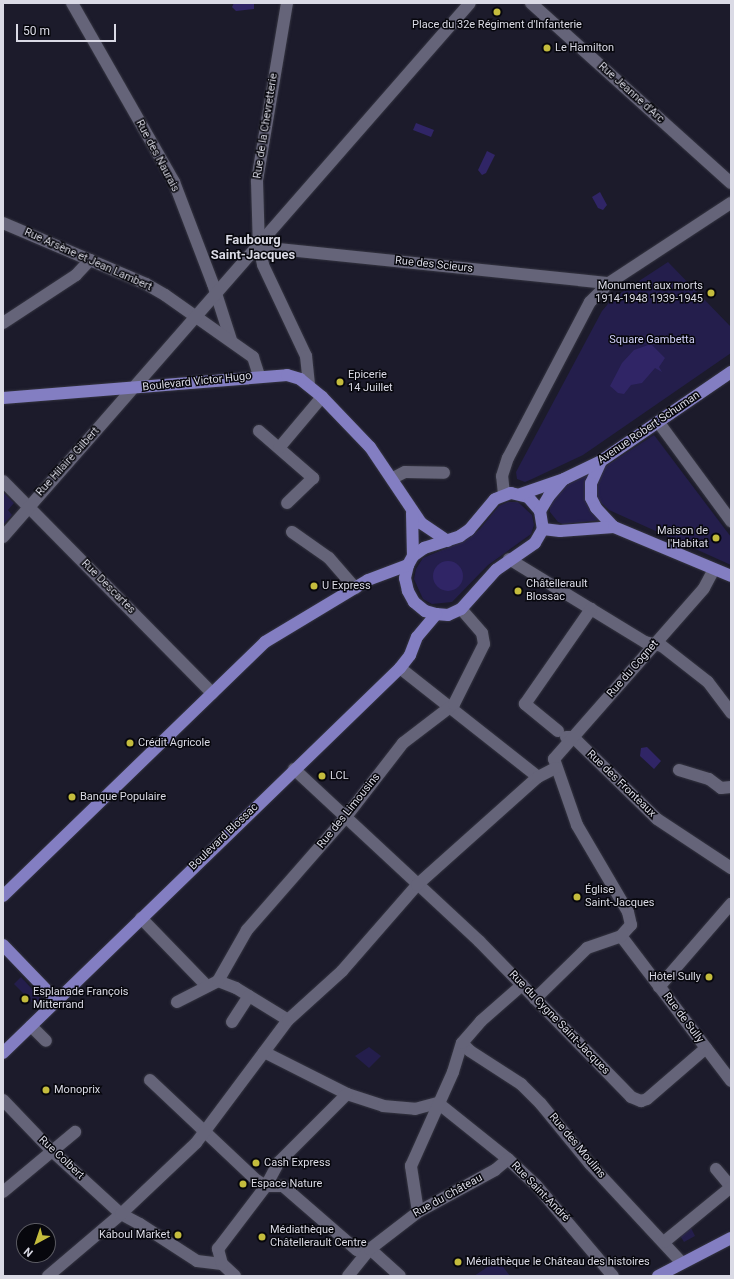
<!DOCTYPE html>
<meta charset="utf-8">
<style>
body{margin:0}
#map{position:relative;width:734px;height:1279px;overflow:hidden;background:#1c1b2b;font-family:Roboto,sans-serif}
div>[style]{position:absolute}
.green>*{inset:0;background:#241e4c}
.water>*{inset:0;background:#302566}
.round{border-radius:50%}
.roads{filter:drop-shadow(0 0 1px #353541) drop-shadow(0 0 1px #353541)}
.minor>*{height:12px;margin:-6px;padding:0 6px;transform-origin:6px;border-radius:6px;background:#656479}
.major>*{height:12px;margin:-6px;padding:0 6px;transform-origin:6px;border-radius:6px;background:#837ec2}
.dots>*{width:11px;height:11px;translate:-50% -50%;box-sizing:border-box;border:2px solid #07070d;border-radius:50%}
span{translate:-50% -50%;white-space:nowrap;text-align:center;line-height:1.15;-webkit-text-stroke:3px #07070d;paint-order:stroke}
.poi-label{font-size:11px;color:#dadae5}
.left{translate:0 -50%;text-align:left}
.right{translate:-100% -50%;text-align:right}
.street-label{font-size:11px;color:#dadae5}
.park-label{font-size:11px;color:#d0d0f8}
.quarter-label{font-size:13px;color:#dadae5;font-weight:700}
.frame{position:absolute;inset:0;border:4px solid #dadae5;pointer-events:none}
.north{position:absolute;left:16px;top:1223px;width:40px;height:40px;box-sizing:border-box;background:#07070d;border:1px solid #5b5b63;border-radius:50%;rotate:220deg;font-size:11px;font-weight:700;line-height:16px;text-align:center;color:#dadae5}
.north::after{content:'';display:block;margin:auto;width:14px;height:18px;background:#c4bc3d;clip-path:polygon(50% 0,100% 100%,50% 72%,0 100%)}
.scale{position:absolute;left:16px;top:24px;width:100px;height:18px;box-sizing:border-box;border:2px solid #dadae5;border-top:0;padding-left:5px;font-size:12px;line-height:14px;white-space:nowrap;color:#dadae5;-webkit-text-stroke:3px #07070d;paint-order:stroke}
</style>
<div id="map">
<div class="green">
<div style="clip-path:polygon(668px 262px,731px 327px,731px 353px,583px 455px,532px 479px,525px 482px,517px 479px,516px 472px,602px 311px,613px 298px)"></div>
<div style="clip-path:polygon(654px 435px,731px 537px,731px 565px,609px 510px,597px 499px,594px 485px,603px 468px)"></div>
<div style="clip-path:polygon(591px 470px,602px 520px,563px 524px,558px 522px,550px 512px,550px 503px,562px 486px)"></div>
<div style="clip-path:polygon(3px 492px,14px 503px,8px 510px,12px 515px,3px 525px)"></div>
<div style="clip-path:polygon(508px 502px,518px 502px,532px 515px,534px 525px,531px 534px,488px 565px,452px 602px,432px 604px,423px 599px,414px 579px,416px 569px,423px 558px,464px 541px,480px 529px,499px 506px)"></div>
<div style="clip-path:polygon(21px 977px,44px 1002px,38px 1008px,14px 984px)"></div>
<div style="clip-path:polygon(369px 1047px,381px 1056px,369px 1068px,355px 1056px)"></div>
<div style="clip-path:polygon(690px 1226px,695px 1236px,684px 1242px,679px 1234px)"></div>
<div style="clip-path:polygon(498px 1260px,510px 1276px,474px 1276px)"></div>
</div>
<div class="water">
<div style="clip-path:polygon(234px 3px,254px 3px,254px 9px,236px 11px,232px 7px)"></div>
<div style="clip-path:polygon(416px 123px,434px 130px,431px 137px,413px 130px)"></div>
<div style="clip-path:polygon(487px 151px,495px 155px,486px 173px,482px 175px,478px 170px)"></div>
<div style="clip-path:polygon(600px 192px,607px 205px,603px 210px,598px 208px,592px 197px)"></div>
<div style="clip-path:polygon(651px 344px,665px 358px,659px 367px,662px 372px,655px 368px,642px 383px,631px 385px,624px 394px,618px 393px,610px 386px,622px 363px,634px 350px)"></div>
<div class="round" style="left:433px;top:561px;width:30px;height:30px"></div>
<div style="clip-path:polygon(647px 747px,661px 761px,654px 769px,640px 756px,641px 748px)"></div>
</div>
<div class="roads">
<div class="minor">
<div style="left:72px;top:3px;width:206px;rotate:60.3deg"></div>
<div style="left:174px;top:182px;width:109px;rotate:69.1deg"></div>
<div style="left:213px;top:284px;width:59px;rotate:72.2deg"></div>
<div style="left:287px;top:3px;width:181px;rotate:99.6deg"></div>
<div style="left:257px;top:181px;width:66px;rotate:88.3deg"></div>
<div style="left:259px;top:247px;width:18px;rotate:77deg"></div>
<div style="left:263px;top:265px;width:101px;rotate:64.7deg"></div>
<div style="left:306px;top:356px;width:29px;rotate:84deg"></div>
<div style="left:531px;top:3px;width:269px;rotate:42deg"></div>
<div style="left:3px;top:223px;width:155px;rotate:23.1deg"></div>
<div style="left:146px;top:284px;width:22px;rotate:30deg"></div>
<div style="left:165px;top:295px;width:108px;rotate:35.2deg"></div>
<div style="left:253px;top:357px;width:20px;rotate:72deg"></div>
<div style="left:259px;top:247px;width:352px;rotate:5.9deg"></div>
<div style="left:3px;top:323px;width:87px;rotate:-33.3deg"></div>
<div style="left:76px;top:275px;width:21px;rotate:-47deg"></div>
<div style="left:659px;top:423px;width:122px;rotate:53.7deg"></div>
<div style="left:259px;top:431px;width:72px;rotate:41deg"></div>
<div style="left:313px;top:478px;width:36px;rotate:136deg"></div>
<div style="left:279px;top:448px;width:67px;rotate:-49.9deg"></div>
<div style="left:393px;top:478px;width:13px;rotate:-27deg"></div>
<div style="left:405px;top:472px;width:39px;rotate:1deg"></div>
<div style="left:3px;top:481px;width:298px;rotate:45.4deg"></div>
<div style="left:504px;top:494px;width:18px;rotate:-96deg"></div>
<div style="left:502px;top:476px;width:19px;rotate:-72deg"></div>
<div style="left:508px;top:458px;width:176px;rotate:-62.3deg"></div>
<div style="left:590px;top:302px;width:27px;rotate:-45deg"></div>
<div style="left:609px;top:283px;width:146px;rotate:-33.3deg"></div>
<div style="left:292px;top:532px;width:45px;rotate:35.1deg"></div>
<div style="left:329px;top:558px;width:40px;rotate:49deg"></div>
<div style="left:3px;top:537px;width:709px;rotate:-48.83deg"></div>
<div style="left:509px;top:559px;width:159px;rotate:31.4deg"></div>
<div style="left:645px;top:642px;width:17px;rotate:13deg"></div>
<div style="left:662px;top:646px;width:58px;rotate:38deg"></div>
<div style="left:708px;top:682px;width:39px;rotate:53deg"></div>
<div style="left:400px;top:668px;width:176px;rotate:38.3deg"></div>
<div style="left:558px;top:731px;width:43px;rotate:-140.7deg"></div>
<div style="left:525px;top:704px;width:116px;rotate:-55.2deg"></div>
<div style="left:566px;top:737px;width:7px"></div>
<div style="left:573px;top:737px;width:117px;rotate:44.3deg"></div>
<div style="left:657px;top:819px;width:89px;rotate:33.5deg"></div>
<div style="left:294px;top:769px;width:253px;rotate:42.9deg"></div>
<div style="left:479px;top:941px;width:218px;rotate:45.7deg"></div>
<div style="left:631px;top:1097px;width:11px;rotate:22deg"></div>
<div style="left:641px;top:1101px;width:6px;rotate:-18deg"></div>
<div style="left:647px;top:1099px;width:78px;rotate:-40.8deg"></div>
<div style="left:679px;top:770px;width:31px;rotate:17deg"></div>
<div style="left:709px;top:779px;width:15px;rotate:37deg"></div>
<div style="left:721px;top:788px;width:10px;rotate:-6deg"></div>
<div style="left:141px;top:918px;width:95px;rotate:45.9deg"></div>
<div style="left:621px;top:936px;width:182px;rotate:52.8deg"></div>
<div style="left:218px;top:981px;width:19px;rotate:21deg"></div>
<div style="left:236px;top:988px;width:61px;rotate:31.6deg"></div>
<div style="left:659px;top:987px;width:110px;rotate:-49.1deg"></div>
<div style="left:535px;top:999px;width:73px;rotate:-44.4deg"></div>
<div style="left:587px;top:948px;width:36px;rotate:-19deg"></div>
<div style="left:621px;top:936px;width:15px;rotate:-48deg"></div>
<div style="left:631px;top:925px;width:13px;rotate:-103deg"></div>
<div style="left:628px;top:912px;width:101px;rotate:-120.4deg"></div>
<div style="left:577px;top:825px;width:70px;rotate:-109.2deg"></div>
<div style="left:554px;top:759px;width:227px;rotate:-48.7deg"></div>
<div style="left:704px;top:588px;width:21px;rotate:-62deg"></div>
<div style="left:177px;top:1002px;width:46px;rotate:-27.1deg"></div>
<div style="left:218px;top:981px;width:59px;rotate:-60.4deg"></div>
<div style="left:247px;top:930px;width:149px;rotate:-48.8deg"></div>
<div style="left:345px;top:818px;width:95px;rotate:-52.3deg"></div>
<div style="left:403px;top:743px;width:64px;rotate:-37.4deg"></div>
<div style="left:454px;top:704px;width:67px;rotate:-63.4deg"></div>
<div style="left:484px;top:644px;width:11px;rotate:-100deg"></div>
<div style="left:482px;top:633px;width:32px;rotate:-131deg"></div>
<div style="left:232px;top:1022px;width:31px;rotate:-57deg"></div>
<div style="left:31px;top:1026px;width:21px;rotate:45deg"></div>
<div style="left:462px;top:1043px;width:11px;rotate:45deg"></div>
<div style="left:470px;top:1051px;width:61px;rotate:32.9deg"></div>
<div style="left:521px;top:1084px;width:28px;rotate:45deg"></div>
<div style="left:541px;top:1104px;width:77px;rotate:50.8deg"></div>
<div style="left:590px;top:1164px;width:134px;rotate:47.1deg"></div>
<div style="left:264px;top:1052px;width:93px;rotate:26.8deg"></div>
<div style="left:347px;top:1094px;width:38px;rotate:18deg"></div>
<div style="left:383px;top:1106px;width:32px;rotate:5deg"></div>
<div style="left:415px;top:1109px;width:24px;rotate:-15deg"></div>
<div style="left:150px;top:1080px;width:146px;rotate:43.3deg"></div>
<div style="left:256px;top:1180px;width:12px;rotate:31deg"></div>
<div style="left:3px;top:1100px;width:69px;rotate:46.2deg"></div>
<div style="left:51px;top:1150px;width:95px;rotate:42.4deg"></div>
<div style="left:121px;top:1214px;width:21px;rotate:28deg"></div>
<div style="left:140px;top:1224px;width:68px;rotate:33deg"></div>
<div style="left:197px;top:1261px;width:25px;rotate:7deg"></div>
<div style="left:438px;top:1103px;width:90px;rotate:38.7deg"></div>
<div style="left:508px;top:1159px;width:38px;rotate:43deg"></div>
<div style="left:536px;top:1185px;width:119px;rotate:49.8deg"></div>
<div style="left:716px;top:1169px;width:23px;rotate:50deg"></div>
<div style="left:266px;top:1186px;width:17px"></div>
<div style="left:283px;top:1186px;width:98px;rotate:40.9deg"></div>
<div style="left:357px;top:1250px;width:13px;rotate:-4deg"></div>
<div style="left:3px;top:1192px;width:94px;rotate:-39.8deg"></div>
<div style="left:418px;top:1212px;width:47px;rotate:-98.7deg"></div>
<div style="left:411px;top:1166px;width:103px;rotate:-65.9deg"></div>
<div style="left:453px;top:1072px;width:30px;rotate:-73deg"></div>
<div style="left:462px;top:1043px;width:29px;rotate:-49deg"></div>
<div style="left:481px;top:1021px;width:55px;rotate:-41.3deg"></div>
<div style="left:664px;top:1242px;width:87px;rotate:-39.4deg"></div>
<div style="left:370px;top:1249px;width:40px;rotate:42deg"></div>
<div style="left:48px;top:1276px;width:96px;rotate:-40.3deg"></div>
<div style="left:121px;top:1214px;width:103px;rotate:-43.4deg"></div>
<div style="left:196px;top:1143px;width:154px;rotate:-53.2deg"></div>
<div style="left:288px;top:1020px;width:73px;rotate:-42.2deg"></div>
<div style="left:342px;top:971px;width:114px;rotate:-48.9deg"></div>
<div style="left:417px;top:885px;width:162px;rotate:-41.8deg"></div>
<div style="left:538px;top:777px;width:20px;rotate:-27deg"></div>
<div style="left:235px;top:1276px;width:18px;rotate:-137deg"></div>
<div style="left:222px;top:1264px;width:16px;rotate:-105deg"></div>
<div style="left:218px;top:1249px;width:79px;rotate:-52.7deg"></div>
<div style="left:266px;top:1186px;width:27px;rotate:-62deg"></div>
<div style="left:279px;top:1162px;width:96px;rotate:-45deg"></div>
<div style="left:348px;top:1276px;width:35px;rotate:-51deg"></div>
<div style="left:370px;top:1249px;width:61px;rotate:-37.6deg"></div>
<div style="left:418px;top:1212px;width:88px;rotate:-28.6deg"></div>
<div style="left:495px;top:1170px;width:17px;rotate:-40deg"></div>
</div>
<div class="major">
<div style="left:3px;top:398px;width:285px;rotate:-4.6deg"></div>
<div style="left:287px;top:375px;width:14px;rotate:17deg"></div>
<div style="left:300px;top:379px;width:28px;rotate:39deg"></div>
<div style="left:322px;top:397px;width:69px;rotate:46.2deg"></div>
<div style="left:370px;top:447px;width:92px;rotate:56.1deg"></div>
<div style="left:421px;top:523px;width:32px;rotate:34deg"></div>
<div style="left:601px;top:461px;width:24px;rotate:114deg"></div>
<div style="left:591px;top:483px;width:15px;rotate:90deg"></div>
<div style="left:591px;top:498px;width:11px;rotate:63deg"></div>
<div style="left:596px;top:508px;width:26px;rotate:47deg"></div>
<div style="left:511px;top:493px;width:17px;rotate:13deg"></div>
<div style="left:528px;top:497px;width:18px;rotate:49deg"></div>
<div style="left:540px;top:511px;width:18px;rotate:81deg"></div>
<div style="left:543px;top:529px;width:16px;rotate:120deg"></div>
<div style="left:535px;top:543px;width:47px;rotate:145.3deg"></div>
<div style="left:496px;top:570px;width:52px;rotate:131.9deg"></div>
<div style="left:461px;top:609px;width:14px;rotate:155deg"></div>
<div style="left:448px;top:615px;width:12px;rotate:-175deg"></div>
<div style="left:436px;top:614px;width:11px;rotate:-165deg"></div>
<div style="left:425px;top:611px;width:14px;rotate:-141deg"></div>
<div style="left:414px;top:602px;width:13px;rotate:-119deg"></div>
<div style="left:408px;top:591px;width:13px;rotate:-103deg"></div>
<div style="left:405px;top:578px;width:13px;rotate:-77deg"></div>
<div style="left:408px;top:565px;width:10px;rotate:-61deg"></div>
<div style="left:413px;top:556px;width:14px;rotate:-36deg"></div>
<div style="left:424px;top:548px;width:38px;rotate:-18deg"></div>
<div style="left:460px;top:536px;width:11px;rotate:-34deg"></div>
<div style="left:469px;top:530px;width:40px;rotate:-50deg"></div>
<div style="left:495px;top:499px;width:17px;rotate:-21deg"></div>
<div style="left:521px;top:494px;width:46px;rotate:-19.2deg"></div>
<div style="left:564px;top:479px;width:41px;rotate:-25.9deg"></div>
<div style="left:601px;top:461px;width:158px;rotate:-34.4deg"></div>
<div style="left:540px;top:511px;width:17px;rotate:-59deg"></div>
<div style="left:549px;top:496px;width:21px;rotate:-49deg"></div>
<div style="left:412px;top:513px;width:43px;rotate:88.7deg"></div>
<div style="left:543px;top:529px;width:17px;rotate:7deg"></div>
<div style="left:560px;top:531px;width:54px;rotate:-4.2deg"></div>
<div style="left:614px;top:527px;width:127px;rotate:22.7deg"></div>
<div style="left:3px;top:896px;width:365px;rotate:-44.1deg"></div>
<div style="left:265px;top:642px;width:120px;rotate:-31deg"></div>
<div style="left:368px;top:580px;width:43px;rotate:-20.6deg"></div>
<div style="left:3px;top:945px;width:76px;rotate:46.1deg"></div>
<div style="left:3px;top:1053px;width:553px;rotate:-44.12deg"></div>
<div style="left:400px;top:668px;width:16px;rotate:-52deg"></div>
<div style="left:410px;top:655px;width:19px;rotate:-69deg"></div>
<div style="left:417px;top:637px;width:30px;rotate:-50deg"></div>
<div style="left:658px;top:1276px;width:82px;rotate:-27.5deg"></div>
</div>
</div>
<div class="dots">
<div style="left:497px;top:12px;background:#c4bc3d"></div>
<div style="left:547px;top:48px;background:#c4bc3d"></div>
<div style="left:711px;top:293px;background:#c4bc3d"></div>
<div style="left:340px;top:382px;background:#c4bc3d"></div>
<div style="left:716px;top:538px;background:#c4bc3d"></div>
<div style="left:314px;top:586px;background:#c4bc3d"></div>
<div style="left:518px;top:591px;background:#c4bc3d"></div>
<div style="left:130px;top:743px;background:#c4bc3d"></div>
<div style="left:322px;top:776px;background:#c4bc3d"></div>
<div style="left:72px;top:797px;background:#c4bc3d"></div>
<div style="left:577px;top:897px;background:#c4bc3d"></div>
<div style="left:709px;top:977px;background:#c4bc3d"></div>
<div style="left:25px;top:999px;background:#c4bc3d"></div>
<div style="left:46px;top:1090px;background:#c4bc3d"></div>
<div style="left:256px;top:1163px;background:#c4bc3d"></div>
<div style="left:243px;top:1184px;background:#c4bc3d"></div>
<div style="left:178px;top:1235px;background:#c4bc3d"></div>
<div style="left:262px;top:1237px;background:#c4bc3d"></div>
<div style="left:458px;top:1262px;background:#c4bc3d"></div>
</div>
<div class="poi-label">
<span style="left:497px;top:25px">Place du 32e Régiment d'Infanterie</span>
<span class="left" style="left:555px;top:48px">Le Hamilton</span>
<span class="right" style="left:703px;top:293px">Monument aux morts<br>1914-1948 1939-1945</span>
<span class="left" style="left:348px;top:382px">Epicerie<br>14 Juillet</span>
<span class="right" style="left:708px;top:538px">Maison de<br>l'Habitat</span>
<span class="left" style="left:526px;top:591px">Châtellerault<br>Blossac</span>
<span class="left" style="left:322px;top:586px">U Express</span>
<span class="left" style="left:138px;top:743px">Crédit Agricole</span>
<span class="left" style="left:330px;top:776px">LCL</span>
<span class="left" style="left:80px;top:797px">Banque Populaire</span>
<span class="left" style="left:585px;top:897px">Église<br>Saint-Jacques</span>
<span class="right" style="left:701px;top:977px">Hôtel Sully</span>
<span class="left" style="left:33px;top:999px">Esplanade François<br>Mitterrand</span>
<span class="left" style="left:54px;top:1090px">Monoprix</span>
<span class="left" style="left:264px;top:1163px">Cash Express</span>
<span class="left" style="left:251px;top:1184px">Espace Nature</span>
<span class="left" style="left:270px;top:1237px">Médiathèque<br>Châtellerault Centre</span>
<span class="right" style="left:170px;top:1235px">Kaboul Market</span>
<span class="left" style="left:466px;top:1262px">Médiathèque le Château des histoires</span>
</div>
<div class="street-label">
<span style="left:631px;top:93px;rotate:42deg">Rue Jeanne d'Arc</span>
<span style="left:266px;top:126px;rotate:-81deg">Rue de la Chevretterie</span>
<span style="left:157px;top:156px;rotate:62deg">Rue des Naurais</span>
<span style="left:88px;top:260px;rotate:24deg">Rue Arsène et Jean Lambert</span>
<span style="left:434px;top:265px;rotate:6deg">Rue des Scieurs</span>
<span style="left:197px;top:382px;rotate:-6deg">Boulevard Victor Hugo</span>
<span style="left:649px;top:428px;rotate:-34deg">Avenue Robert Schuman</span>
<span style="left:68px;top:462px;rotate:-48deg">Rue Hilaire Gilbert</span>
<span style="left:108px;top:587px;rotate:45deg">Rue Descartes</span>
<span style="left:633px;top:669px;rotate:-49deg">Rue du Cognet</span>
<span style="left:621px;top:784px;rotate:44deg">Rue des Fronteaux</span>
<span style="left:349px;top:811px;rotate:-51deg">Rue des Limousins</span>
<span style="left:224px;top:837px;rotate:-44deg">Boulevard Blossac</span>
<span style="left:683px;top:1018px;rotate:53deg">Rue de Sully</span>
<span style="left:559px;top:1023px;rotate:46deg">Rue du Cygne Saint-Jacques</span>
<span style="left:577px;top:1146px;rotate:50deg">Rue des Moulins</span>
<span style="left:61px;top:1158px;rotate:43deg">Rue Colbert</span>
<span style="left:540px;top:1192px;rotate:46deg">Rue Saint-André</span>
<span style="left:448px;top:1196px;rotate:-29deg">Rue du Château</span>
</div>
<div class="park-label">
<span style="left:652px;top:340px">Square Gambetta</span>
</div>
<div class="quarter-label">
<span style="left:253px;top:248px">Faubourg<br>Saint-Jacques</span>
</div>
<div class="frame"></div>
<div class="north">N</div>
<div class="scale">50 m</div>
</div>
